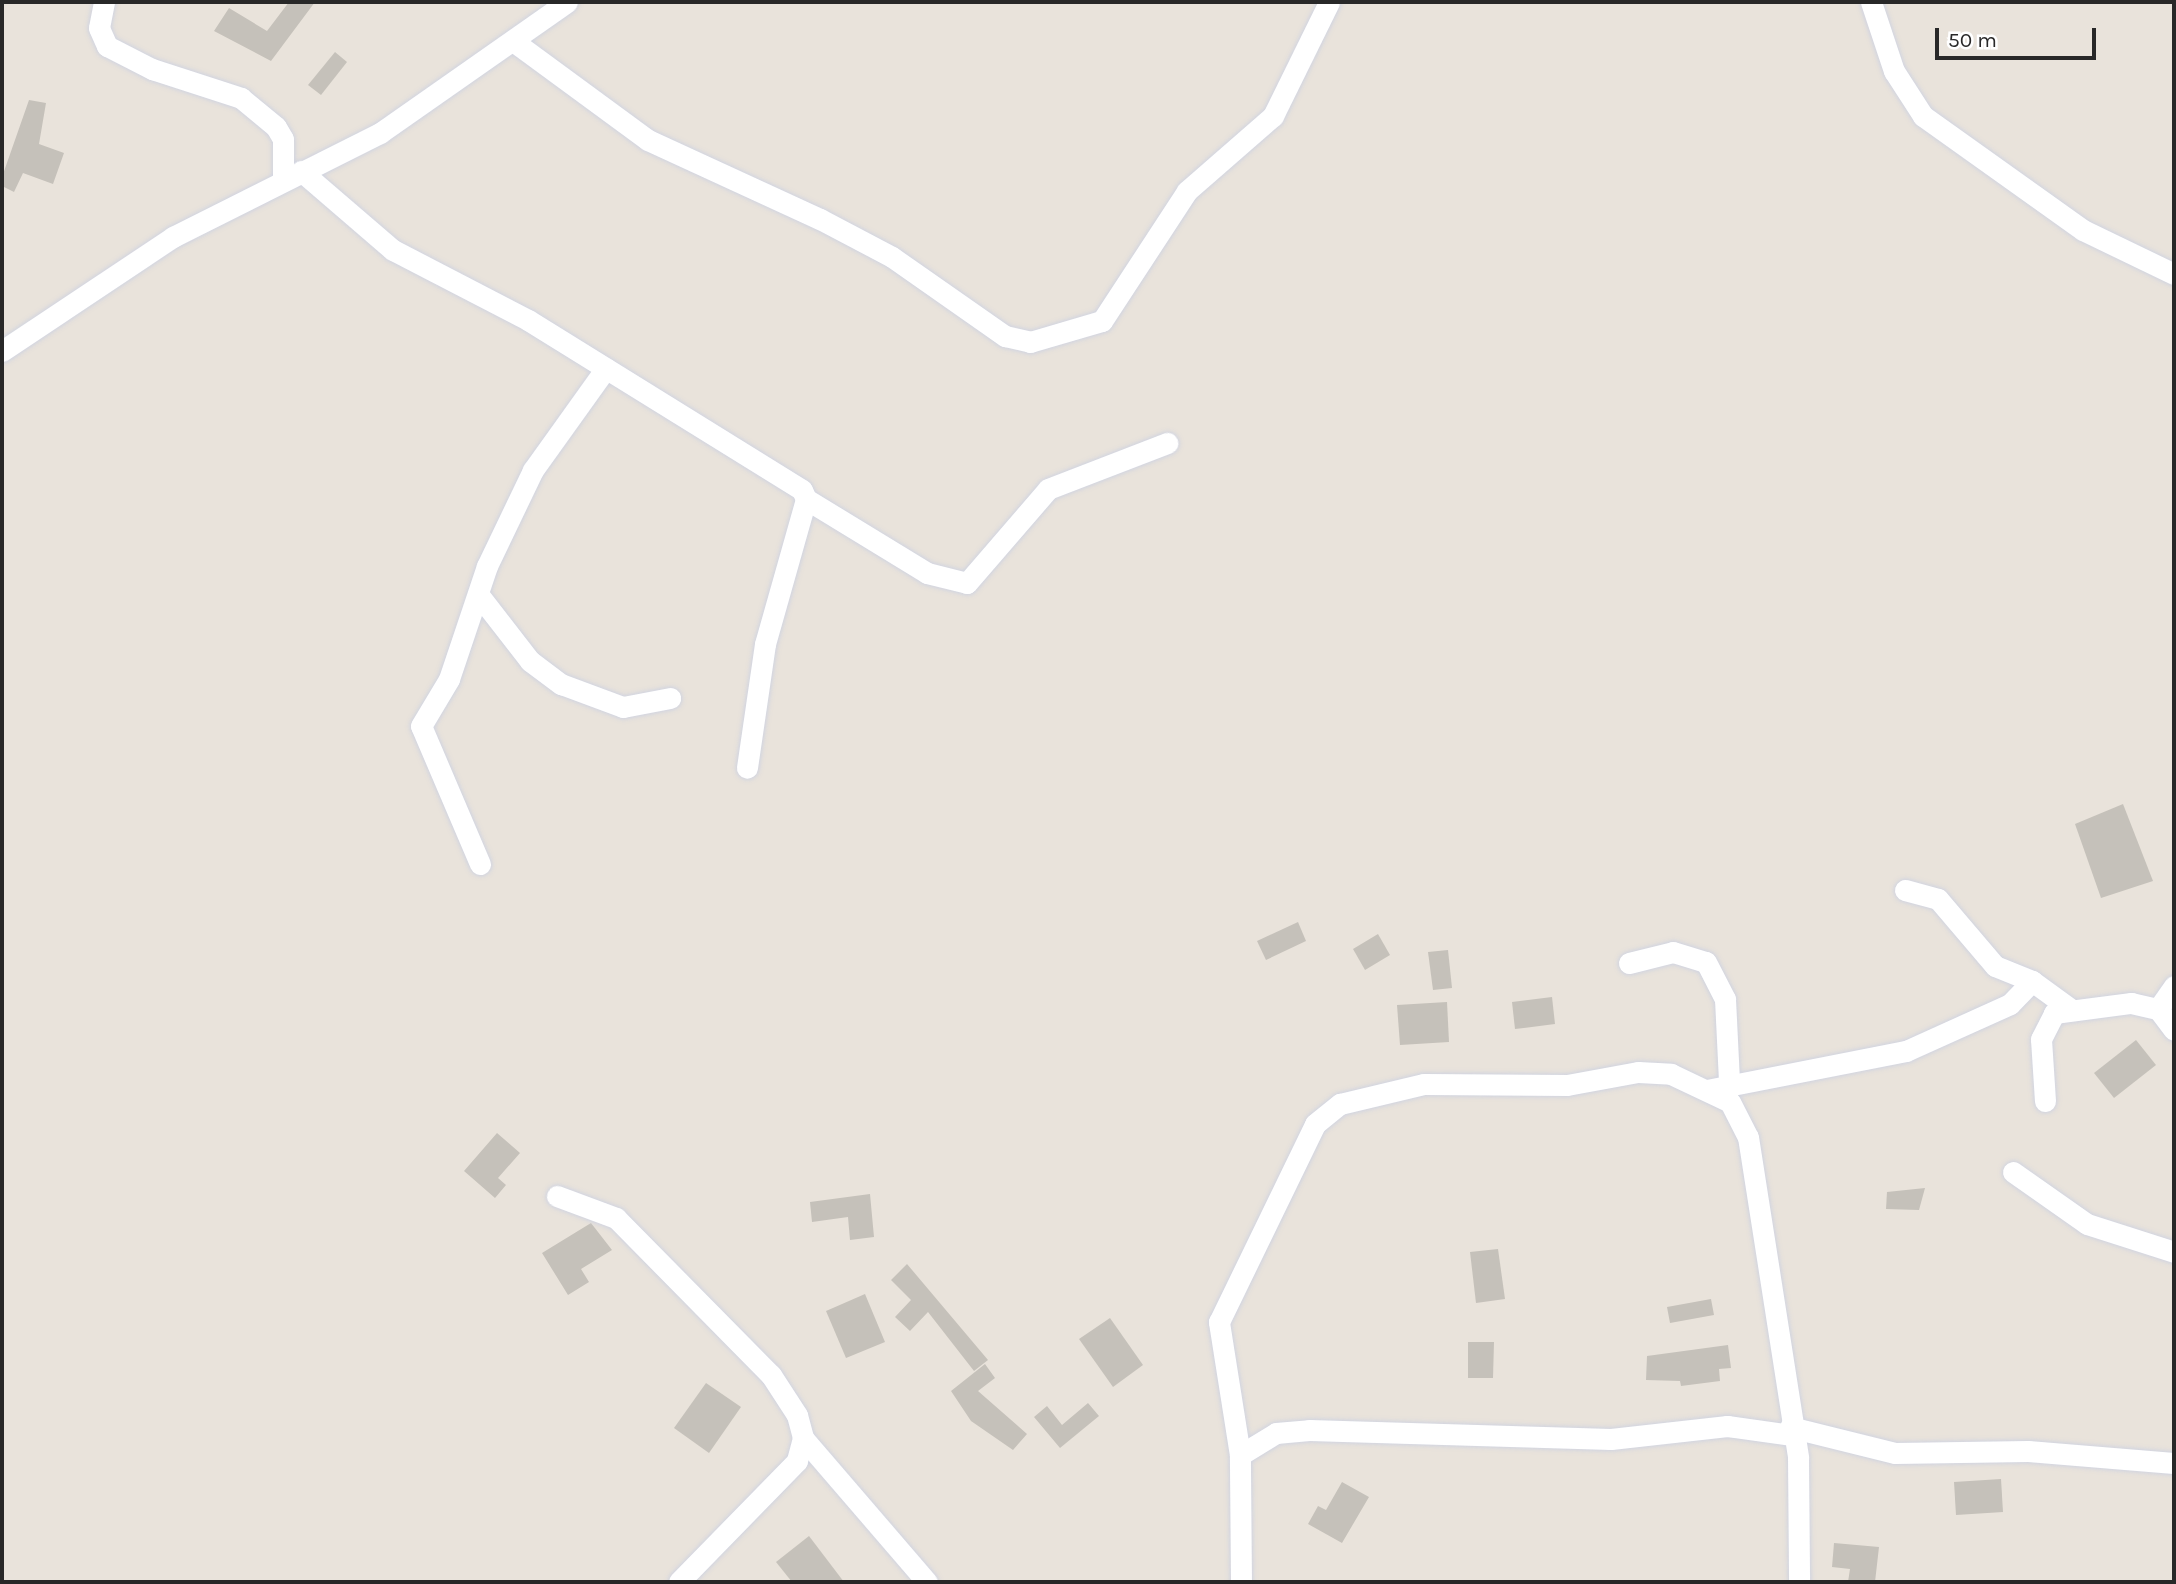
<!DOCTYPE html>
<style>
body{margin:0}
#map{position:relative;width:2176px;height:1584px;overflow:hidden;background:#e9e3db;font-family:Karla,sans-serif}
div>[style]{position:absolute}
.building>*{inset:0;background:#c5c1ba}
.roads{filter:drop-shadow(0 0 2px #d1d4e0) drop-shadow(0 0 2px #d1d4e0)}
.minor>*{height:21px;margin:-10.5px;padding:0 10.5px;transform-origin:10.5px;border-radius:10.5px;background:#fff}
span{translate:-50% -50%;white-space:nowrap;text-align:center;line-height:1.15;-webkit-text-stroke:6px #fff;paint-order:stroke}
.frame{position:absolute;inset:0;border:4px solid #282828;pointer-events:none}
.scale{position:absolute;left:1935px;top:28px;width:161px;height:32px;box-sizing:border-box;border:4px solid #282828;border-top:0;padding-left:9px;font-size:21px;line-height:24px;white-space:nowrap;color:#282828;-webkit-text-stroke:5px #fff;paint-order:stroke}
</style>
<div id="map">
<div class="building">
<div style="clip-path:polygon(289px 2px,315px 2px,271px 61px,214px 31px,229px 8px,267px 31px)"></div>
<div style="clip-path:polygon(335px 52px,347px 62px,321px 95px,308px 85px)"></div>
<div style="clip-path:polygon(29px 100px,46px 103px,39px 144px,64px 153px,53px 184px,23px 173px,14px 192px,2px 186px,2px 177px)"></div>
<div style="clip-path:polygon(2123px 804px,2153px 881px,2101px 898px,2075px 824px)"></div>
<div style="clip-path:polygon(1298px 922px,1306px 941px,1266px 960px,1257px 941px)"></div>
<div style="clip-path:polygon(1378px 934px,1390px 955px,1365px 970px,1353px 949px)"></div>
<div style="clip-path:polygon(1448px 950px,1452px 988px,1433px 990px,1428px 952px)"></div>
<div style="clip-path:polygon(1552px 997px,1555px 1024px,1515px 1029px,1512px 1002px)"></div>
<div style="clip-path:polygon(1447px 1002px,1449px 1042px,1400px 1045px,1397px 1005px)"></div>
<div style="clip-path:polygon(2136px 1040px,2156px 1065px,2114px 1098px,2094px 1073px)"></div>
<div style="clip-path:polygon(497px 1133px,520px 1153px,498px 1178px,506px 1185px,495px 1198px,464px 1171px)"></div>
<div style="clip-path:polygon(1925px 1188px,1919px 1210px,1886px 1209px,1887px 1192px)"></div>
<div style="clip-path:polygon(870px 1194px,874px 1237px,850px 1240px,848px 1217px,812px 1222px,810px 1202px)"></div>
<div style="clip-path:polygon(591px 1223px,612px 1250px,581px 1269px,589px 1282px,568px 1295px,542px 1253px)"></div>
<div style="clip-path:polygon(1498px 1249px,1505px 1299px,1476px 1303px,1470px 1252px)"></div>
<div style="clip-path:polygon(907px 1264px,988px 1360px,974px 1371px,928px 1312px,910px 1331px,895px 1317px,911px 1300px,891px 1280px)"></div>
<div style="clip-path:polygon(865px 1294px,885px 1342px,846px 1358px,826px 1311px)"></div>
<div style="clip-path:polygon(1711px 1299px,1714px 1315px,1670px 1323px,1667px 1307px)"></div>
<div style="clip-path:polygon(1110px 1318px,1143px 1365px,1113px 1387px,1079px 1339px)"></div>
<div style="clip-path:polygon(1468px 1342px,1494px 1342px,1493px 1378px,1468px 1378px)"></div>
<div style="clip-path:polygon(1728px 1345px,1731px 1368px,1719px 1369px,1720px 1381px,1681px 1386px,1680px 1381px,1646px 1380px,1647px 1356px)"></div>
<div style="clip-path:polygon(985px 1364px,995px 1378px,978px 1391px,1027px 1434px,1013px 1450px,971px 1421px,951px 1391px)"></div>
<div style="clip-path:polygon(706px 1383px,741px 1407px,709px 1453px,674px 1428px)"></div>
<div style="clip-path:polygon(1088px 1403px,1099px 1416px,1060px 1448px,1034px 1417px,1047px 1406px,1062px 1425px)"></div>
<div style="clip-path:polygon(2001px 1479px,2003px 1512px,1956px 1515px,1954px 1482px)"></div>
<div style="clip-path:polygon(1342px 1482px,1369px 1497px,1342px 1543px,1308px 1524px,1318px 1506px,1326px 1510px)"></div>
<div style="clip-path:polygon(809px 1536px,844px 1582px,792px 1582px,776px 1562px)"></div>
<div style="clip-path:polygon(1834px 1543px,1879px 1547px,1875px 1582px,1848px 1582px,1850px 1569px,1832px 1567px)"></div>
</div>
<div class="roads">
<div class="minor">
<div style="left:104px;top:2px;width:26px;rotate:101deg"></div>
<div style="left:99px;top:28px;width:20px;rotate:66deg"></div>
<div style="left:107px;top:46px;width:51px;rotate:27.1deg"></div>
<div style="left:152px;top:69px;width:94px;rotate:18deg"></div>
<div style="left:241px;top:98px;width:45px;rotate:39.6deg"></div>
<div style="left:276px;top:127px;width:14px;rotate:60deg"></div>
<div style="left:283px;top:139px;width:41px;rotate:90deg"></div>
<div style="left:1871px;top:2px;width:73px;rotate:71.6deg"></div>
<div style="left:1894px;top:71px;width:54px;rotate:57.2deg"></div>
<div style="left:1923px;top:116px;width:196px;rotate:35.5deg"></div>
<div style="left:2083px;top:230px;width:101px;rotate:25.8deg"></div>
<div style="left:513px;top:41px;width:167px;rotate:36.3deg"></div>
<div style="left:648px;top:140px;width:189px;rotate:24.7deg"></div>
<div style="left:820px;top:219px;width:81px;rotate:27.8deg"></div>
<div style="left:892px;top:257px;width:138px;rotate:35deg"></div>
<div style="left:1005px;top:336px;width:26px;rotate:13deg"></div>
<div style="left:1030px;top:342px;width:75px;rotate:-16.3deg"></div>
<div style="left:1102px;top:321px;width:155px;rotate:-56.8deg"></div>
<div style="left:1187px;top:191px;width:114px;rotate:-41.1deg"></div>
<div style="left:1273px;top:116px;width:127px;rotate:-63.8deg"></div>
<div style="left:301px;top:171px;width:121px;rotate:40.7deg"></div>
<div style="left:393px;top:250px;width:152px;rotate:27.4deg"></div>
<div style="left:528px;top:320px;width:322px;rotate:31.8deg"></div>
<div style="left:802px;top:490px;width:10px;rotate:66deg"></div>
<div style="left:806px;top:499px;width:151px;rotate:105.8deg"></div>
<div style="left:765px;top:644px;width:125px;rotate:98.3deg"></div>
<div style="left:2px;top:351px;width:206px;rotate:-33.7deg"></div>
<div style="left:173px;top:237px;width:232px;rotate:-26.7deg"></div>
<div style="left:380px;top:133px;width:228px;rotate:-35deg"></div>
<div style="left:806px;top:499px;width:142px;rotate:31.4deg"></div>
<div style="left:927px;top:573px;width:41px;rotate:14deg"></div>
<div style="left:967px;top:583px;width:124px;rotate:-49.2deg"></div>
<div style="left:1048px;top:489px;width:128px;rotate:-21.1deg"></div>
<div style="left:478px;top:594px;width:85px;rotate:52.2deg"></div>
<div style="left:530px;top:661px;width:39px;rotate:37deg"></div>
<div style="left:561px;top:684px;width:66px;rotate:20.4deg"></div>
<div style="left:623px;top:707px;width:48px;rotate:-10.8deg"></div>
<div style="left:480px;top:864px;width:150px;rotate:-113.1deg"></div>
<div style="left:421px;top:726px;width:55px;rotate:-59.2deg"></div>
<div style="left:449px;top:679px;width:119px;rotate:-71.4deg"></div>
<div style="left:487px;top:566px;width:106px;rotate:-64.4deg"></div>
<div style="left:533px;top:470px;width:125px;rotate:-54.4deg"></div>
<div style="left:1905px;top:890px;width:34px;rotate:15deg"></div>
<div style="left:1938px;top:899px;width:88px;rotate:49.6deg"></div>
<div style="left:1995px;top:966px;width:40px;rotate:22deg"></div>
<div style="left:2032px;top:981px;width:46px;rotate:36.1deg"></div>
<div style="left:1629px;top:963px;width:45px;rotate:-14deg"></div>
<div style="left:1673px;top:952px;width:34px;rotate:17deg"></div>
<div style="left:1706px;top:962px;width:42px;rotate:62.8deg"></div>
<div style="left:1725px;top:999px;width:82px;rotate:87.2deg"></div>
<div style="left:2158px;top:1009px;width:28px;rotate:-55deg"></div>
<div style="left:1707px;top:1090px;width:203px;rotate:-11.1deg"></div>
<div style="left:1906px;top:1051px;width:114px;rotate:-24.3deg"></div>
<div style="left:2010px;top:1004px;width:32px;rotate:-46deg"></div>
<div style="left:2045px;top:1101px;width:62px;rotate:-93.7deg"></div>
<div style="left:2041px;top:1039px;width:29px;rotate:-63deg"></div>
<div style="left:2054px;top:1013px;width:78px;rotate:-7.4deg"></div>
<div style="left:2131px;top:1003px;width:28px;rotate:13deg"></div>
<div style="left:2158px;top:1009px;width:26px;rotate:53deg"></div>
<div style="left:2013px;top:1172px;width:90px;rotate:35.1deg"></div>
<div style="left:2087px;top:1224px;width:91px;rotate:17.8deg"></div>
<div style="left:557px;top:1196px;width:63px;rotate:20.4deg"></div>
<div style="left:616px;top:1218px;width:221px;rotate:45.4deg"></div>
<div style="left:771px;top:1375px;width:48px;rotate:57deg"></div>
<div style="left:797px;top:1415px;width:24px;rotate:75deg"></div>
<div style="left:803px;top:1438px;width:24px;rotate:105deg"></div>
<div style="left:797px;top:1461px;width:169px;rotate:134.3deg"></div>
<div style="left:1790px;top:1427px;width:108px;rotate:13.9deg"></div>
<div style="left:1895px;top:1453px;width:133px;rotate:-0.9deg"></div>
<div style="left:2028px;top:1451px;width:146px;rotate:4.7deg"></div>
<div style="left:803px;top:1438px;width:190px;rotate:49.3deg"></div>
<div style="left:1240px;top:1455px;width:42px;rotate:-31.4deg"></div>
<div style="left:1276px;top:1433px;width:33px;rotate:-5deg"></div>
<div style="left:1309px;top:1430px;width:302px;rotate:1.7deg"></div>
<div style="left:1611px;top:1439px;width:117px;rotate:-6.4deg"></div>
<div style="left:1727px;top:1426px;width:66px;rotate:7.9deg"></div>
<div style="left:1241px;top:1582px;width:127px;rotate:-90.5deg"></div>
<div style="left:1240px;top:1455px;width:135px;rotate:-99deg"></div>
<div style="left:1219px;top:1322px;width:220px;rotate:-64.1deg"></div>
<div style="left:1315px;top:1124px;width:32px;rotate:-39deg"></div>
<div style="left:1340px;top:1104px;width:86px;rotate:-13.4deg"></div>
<div style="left:1424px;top:1084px;width:143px;rotate:0.4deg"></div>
<div style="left:1567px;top:1085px;width:72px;rotate:-10.4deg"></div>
<div style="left:1638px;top:1072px;width:33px;rotate:3deg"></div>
<div style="left:1671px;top:1074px;width:65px;rotate:25.4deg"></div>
<div style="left:1730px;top:1102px;width:39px;rotate:63deg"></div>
<div style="left:1748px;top:1137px;width:325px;rotate:81.1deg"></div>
<div style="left:1798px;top:1458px;width:124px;rotate:89.5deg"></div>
</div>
</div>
<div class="frame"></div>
<div class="scale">50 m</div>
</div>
